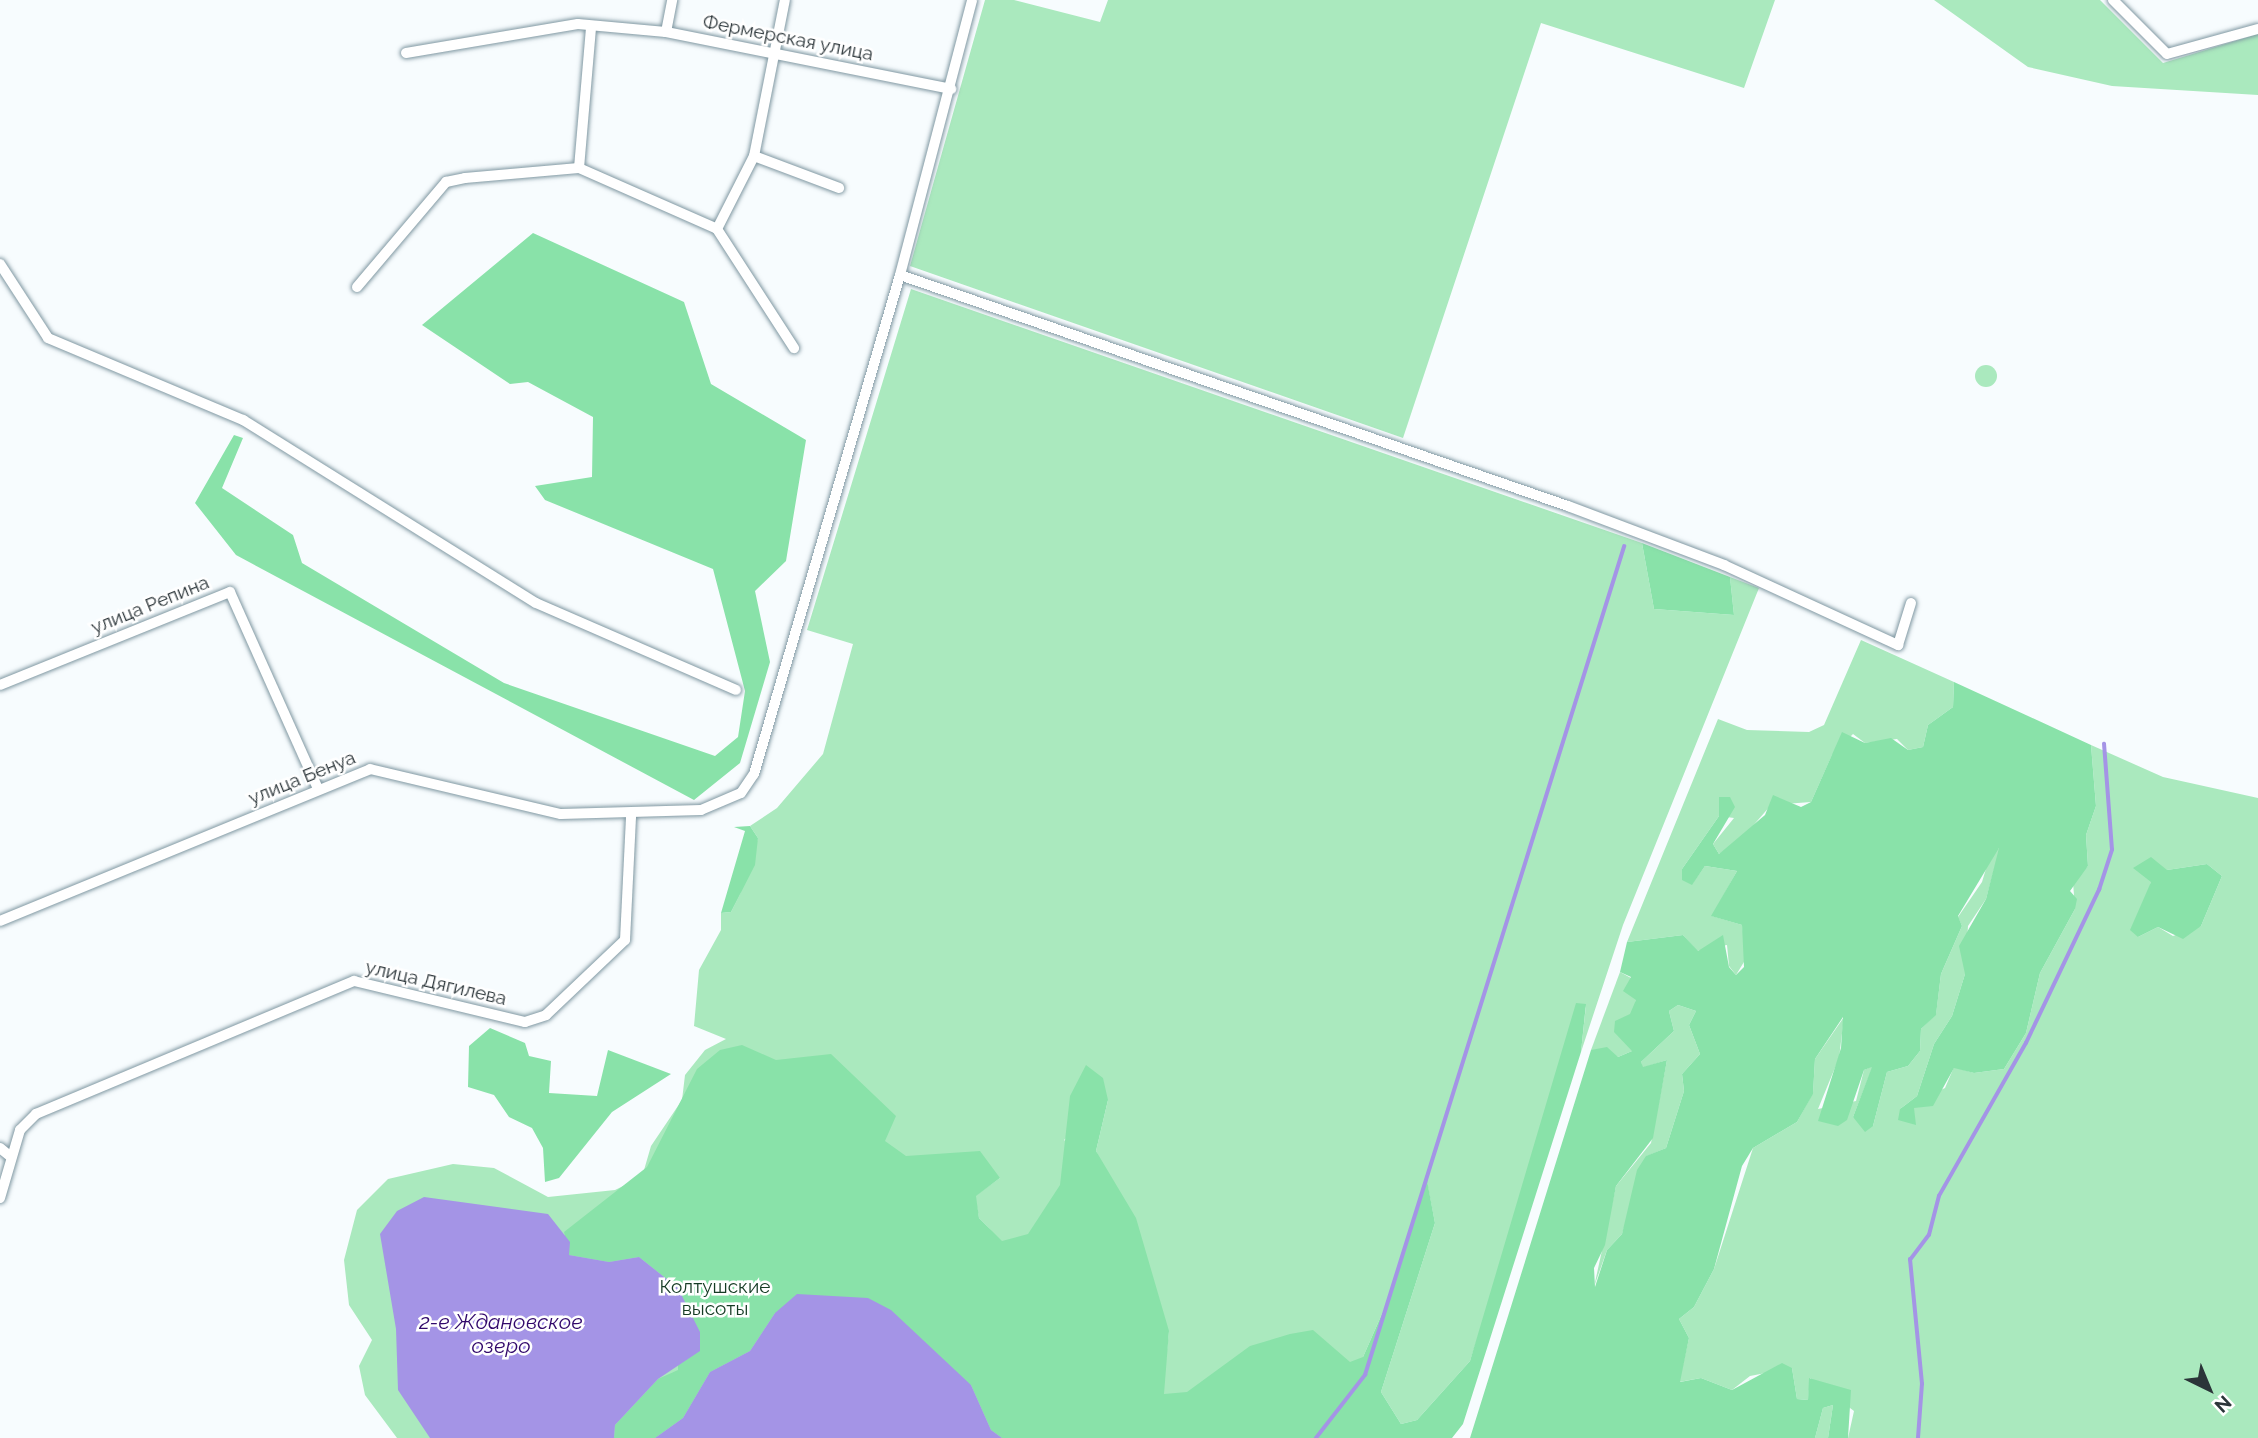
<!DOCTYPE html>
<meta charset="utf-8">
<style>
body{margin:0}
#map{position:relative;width:2258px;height:1438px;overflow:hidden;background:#f7fcfe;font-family:Raleway,sans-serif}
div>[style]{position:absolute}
.green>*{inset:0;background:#aae9be}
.round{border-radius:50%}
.forest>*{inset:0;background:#89e2a9}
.water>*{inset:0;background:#a494e6}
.stream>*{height:3.5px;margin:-1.75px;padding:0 1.75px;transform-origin:1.75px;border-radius:1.75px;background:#a494e6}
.roads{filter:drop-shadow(0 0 2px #8098a2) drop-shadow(0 0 2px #8098a2)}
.minor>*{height:10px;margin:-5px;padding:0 5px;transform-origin:5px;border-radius:5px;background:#fff}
span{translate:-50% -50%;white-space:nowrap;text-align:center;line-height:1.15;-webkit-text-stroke:5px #fff;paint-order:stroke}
.street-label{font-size:19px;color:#2b3539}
.park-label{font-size:19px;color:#153b24}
.water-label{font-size:21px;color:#31086b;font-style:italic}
.north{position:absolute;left:2174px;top:1354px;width:70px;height:70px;-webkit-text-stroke:5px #fff;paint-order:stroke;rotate:137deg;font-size:19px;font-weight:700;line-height:28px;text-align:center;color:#2b3539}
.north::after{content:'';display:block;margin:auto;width:24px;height:32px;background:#2b3539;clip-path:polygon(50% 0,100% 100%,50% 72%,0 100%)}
</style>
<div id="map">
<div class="green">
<div style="clip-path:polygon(985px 0,1014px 0,1100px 22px,1108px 0,1775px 0,1744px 88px,1541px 23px,1403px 438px,910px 266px)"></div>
<div style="clip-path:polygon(1934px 0,2100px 0,2163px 63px,2258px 34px,2258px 95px,2112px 86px,2028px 67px)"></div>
<div style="clip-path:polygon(evenodd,911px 289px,1642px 543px,1654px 609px,1734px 615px,1730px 577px,1759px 588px,1623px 925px,1581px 1052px,1586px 1005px,1470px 1361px,1417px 1420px,1401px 1424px,1381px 1392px,1435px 1223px,1426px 1177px,1392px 1291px,1363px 1357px,1392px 1438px,397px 1438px,365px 1395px,359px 1366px,372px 1340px,349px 1305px,344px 1260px,357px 1210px,388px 1179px,453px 1164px,494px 1168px,548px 1197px,615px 1190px,642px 1177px,651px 1146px,682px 1100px,685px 1075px,705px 1050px,726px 1039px,694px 1026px,699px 970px,721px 930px,721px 913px,731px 912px,740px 894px,758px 838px,750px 826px,777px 808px,823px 754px,853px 644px,807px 630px,911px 289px,1108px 1100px,1096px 1151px,1103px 1167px,1064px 1140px,1108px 1100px,911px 289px,906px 1156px,1000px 1178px,975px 1196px,979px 1218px,992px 1231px,906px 1156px,911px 289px,1169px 1331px,1164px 1378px,1143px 1374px,1169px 1331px)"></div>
<div class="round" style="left:1975px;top:365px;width:22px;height:22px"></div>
<div style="clip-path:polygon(1861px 640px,1954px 682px,1953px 707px,1928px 725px,1923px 747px,1908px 750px,1897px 739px,1865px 743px,1853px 734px,1832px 755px,1811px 802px,1771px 805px,1738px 843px,1719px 854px,1713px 844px,1734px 818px,1719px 816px,1682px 869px,1692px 884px,1705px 866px,1737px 871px,1712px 916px,1742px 925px,1747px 957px,1736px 975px,1729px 966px,1727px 945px,1697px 951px,1683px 935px,1627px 942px,1718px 719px,1747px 730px,1809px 732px,1824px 725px)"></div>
<div style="clip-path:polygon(evenodd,2091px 745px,2163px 777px,2258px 798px,2258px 1438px,1848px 1438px,1854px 1411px,1810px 1378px,1808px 1400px,1797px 1399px,1792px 1368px,1750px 1376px,1732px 1390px,1701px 1378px,1679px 1382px,1689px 1338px,1679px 1319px,1694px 1307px,1714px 1269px,1753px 1148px,1797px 1122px,1813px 1093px,1815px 1059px,1844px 1017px,1839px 1058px,1818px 1109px,1856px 1101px,1864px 1070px,1873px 1066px,1853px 1117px,1873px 1126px,1887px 1072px,1908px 1066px,1920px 1051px,1921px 1029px,1936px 1014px,1941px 974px,1962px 926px,1958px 917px,1982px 882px,1991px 852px,2000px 848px,1986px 899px,1968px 926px,1965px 974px,1952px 1016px,1934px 1044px,1917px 1096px,1900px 1109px,1945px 1088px,1954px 1067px,1974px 1073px,2004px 1069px,2026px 1033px,2040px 973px,2075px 909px,2073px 882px,2088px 866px,2086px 835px,2096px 806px,2091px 745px,2207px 864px,2222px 876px,2201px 926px,2173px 936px,2158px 927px,2138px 937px,2151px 882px,2167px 870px,2207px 864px)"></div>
<div style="clip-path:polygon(1620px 972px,1631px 978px,1636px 999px,1632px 1051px,1618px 1057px,1591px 1050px)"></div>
<div style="clip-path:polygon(1678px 1005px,1696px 1011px,1689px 1025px,1700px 1054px,1682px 1074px,1684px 1091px,1666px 1148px,1647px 1156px,1622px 1234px,1607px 1250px,1594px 1287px,1616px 1186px,1651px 1143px,1667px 1060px,1642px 1068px,1641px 1062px,1674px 1031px,1669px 1011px)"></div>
<div style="clip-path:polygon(1833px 1405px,1828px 1438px,1815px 1438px,1823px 1408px)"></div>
</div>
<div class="forest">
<div style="clip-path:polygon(533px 233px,684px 302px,711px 384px,806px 440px,786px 561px,755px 591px,770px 662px,740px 763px,694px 800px,236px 555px,195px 503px,234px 435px,243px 438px,222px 488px,293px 535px,302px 563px,504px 683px,715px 756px,738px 737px,745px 691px,713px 569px,545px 500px,535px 486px,592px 477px,593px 417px,528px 382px,510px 384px,422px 325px)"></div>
<div style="clip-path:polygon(1642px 543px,1730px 577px,1734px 615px,1654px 609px)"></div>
<div style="clip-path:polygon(evenodd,1954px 682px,2091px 745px,2096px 806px,2086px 835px,2088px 866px,2070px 891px,2077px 899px,2075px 909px,2040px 973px,2026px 1033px,2004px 1069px,1974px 1073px,1954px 1068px,1933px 1106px,1914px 1108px,1916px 1125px,1898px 1120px,1900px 1109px,1917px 1096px,1934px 1044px,1952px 1016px,1965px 974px,1959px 946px,1986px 899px,1999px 848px,1958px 916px,1962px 926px,1941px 974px,1936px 1015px,1921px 1029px,1920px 1051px,1908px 1066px,1887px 1072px,1873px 1126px,1865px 1132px,1853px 1117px,1872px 1067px,1864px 1070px,1847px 1120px,1838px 1126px,1818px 1121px,1841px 1048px,1843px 1017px,1815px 1059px,1813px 1094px,1797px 1122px,1753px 1148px,1742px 1166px,1714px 1269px,1694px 1307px,1679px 1319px,1689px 1338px,1680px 1382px,1701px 1378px,1732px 1390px,1782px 1363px,1792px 1368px,1797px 1399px,1808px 1400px,1809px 1378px,1851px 1390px,1848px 1438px,1828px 1438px,1833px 1405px,1823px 1408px,1815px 1438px,1470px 1438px,1591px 1050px,1607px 1047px,1618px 1057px,1632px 1051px,1614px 1032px,1615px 1021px,1630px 1014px,1636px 1000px,1623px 991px,1631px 977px,1620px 972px,1627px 942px,1683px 935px,1698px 951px,1723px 935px,1729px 967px,1736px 975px,1744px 967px,1742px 925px,1711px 916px,1737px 871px,1705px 866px,1692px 885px,1682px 880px,1682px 869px,1719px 816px,1719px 797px,1730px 797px,1735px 807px,1713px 844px,1719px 854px,1765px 815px,1773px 795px,1801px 807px,1811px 802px,1842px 732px,1865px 743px,1891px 738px,1908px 750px,1923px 747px,1928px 725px,1953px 707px,1954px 682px,1678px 1005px,1696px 1011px,1689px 1025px,1700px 1054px,1682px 1074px,1684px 1091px,1666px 1148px,1646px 1156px,1637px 1170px,1622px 1234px,1607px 1250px,1595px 1287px,1594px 1268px,1605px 1245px,1616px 1186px,1653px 1138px,1667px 1060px,1643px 1067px,1641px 1062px,1674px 1031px,1669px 1011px,1678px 1005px)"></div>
<div style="clip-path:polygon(750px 826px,758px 838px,755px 865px,731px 912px,721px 913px,745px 831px,734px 827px)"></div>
<div style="clip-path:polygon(2151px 857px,2167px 870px,2207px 864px,2222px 876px,2201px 926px,2183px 939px,2158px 927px,2138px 937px,2130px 930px,2151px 882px,2133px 868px)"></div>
<div style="clip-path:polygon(1576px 1003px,1586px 1004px,1581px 1052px,1463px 1424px,1452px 1438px,1002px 1438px,991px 1430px,971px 1385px,775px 1313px,750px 1351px,710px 1372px,683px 1418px,655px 1438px,614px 1438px,615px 1425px,658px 1379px,678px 1370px,678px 1288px,639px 1257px,609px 1262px,569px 1255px,564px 1232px,647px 1167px,697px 1069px,720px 1050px,742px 1045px,776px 1060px,831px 1054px,896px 1116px,885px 1141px,906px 1156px,980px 1151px,1000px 1178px,976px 1196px,979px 1218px,1002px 1241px,1028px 1234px,1060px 1185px,1070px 1096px,1086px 1065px,1103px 1078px,1108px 1100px,1096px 1151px,1136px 1218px,1169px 1331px,1164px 1394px,1187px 1392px,1250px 1346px,1290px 1334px,1313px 1330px,1350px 1362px,1363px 1357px,1392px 1291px,1426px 1175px,1435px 1223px,1381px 1392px,1401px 1424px,1417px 1420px,1470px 1361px)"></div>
<div style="clip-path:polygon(490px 1028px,525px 1043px,529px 1056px,551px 1061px,549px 1093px,597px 1096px,608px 1050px,671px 1074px,612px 1112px,559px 1178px,545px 1182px,543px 1148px,532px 1128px,509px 1117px,494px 1095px,468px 1087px,469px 1046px)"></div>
</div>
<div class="water">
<div style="clip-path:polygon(424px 1197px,548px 1214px,570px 1242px,569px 1255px,609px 1262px,639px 1257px,678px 1288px,700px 1332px,700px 1351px,658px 1379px,615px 1425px,614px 1438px,430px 1438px,398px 1390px,396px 1329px,380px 1234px,397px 1211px)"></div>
<div style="clip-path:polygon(797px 1294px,868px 1298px,891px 1310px,971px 1385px,991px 1430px,1002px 1438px,655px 1438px,683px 1418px,710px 1372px,750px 1351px,775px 1313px)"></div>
</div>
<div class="stream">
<div style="left:1316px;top:1438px;width:80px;rotate:-52.1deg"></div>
<div style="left:1365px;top:1375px;width:868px;rotate:-72.63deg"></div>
<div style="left:1918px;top:1438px;width:54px;rotate:-85.8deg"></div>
<div style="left:1922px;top:1384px;width:125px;rotate:-95.5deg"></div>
<div style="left:1910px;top:1260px;width:31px;rotate:-53deg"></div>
<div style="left:1929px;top:1235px;width:40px;rotate:-75.6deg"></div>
<div style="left:1939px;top:1196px;width:176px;rotate:-60.4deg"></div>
<div style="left:2026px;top:1043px;width:170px;rotate:-64.5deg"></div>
<div style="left:2099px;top:890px;width:42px;rotate:-72deg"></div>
<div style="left:2112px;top:850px;width:106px;rotate:-94.3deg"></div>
</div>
<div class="roads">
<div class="minor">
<div style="left:2113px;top:0;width:76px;rotate:45deg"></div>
<div style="left:2167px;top:54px;width:94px;rotate:-15.4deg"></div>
<div style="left:666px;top:32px;width:33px;rotate:-79deg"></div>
<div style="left:406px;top:53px;width:174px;rotate:-9.6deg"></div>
<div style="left:578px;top:24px;width:88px;rotate:5.2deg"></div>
<div style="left:666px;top:32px;width:291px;rotate:11.3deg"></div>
<div style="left:754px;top:156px;width:91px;rotate:20.6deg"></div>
<div style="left:579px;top:168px;width:142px;rotate:-85.1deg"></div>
<div style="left:717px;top:229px;width:82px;rotate:-63.1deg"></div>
<div style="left:754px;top:156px;width:159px;rotate:-78.8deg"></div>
<div style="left:717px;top:229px;width:142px;rotate:57.1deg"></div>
<div style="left:0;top:264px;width:88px;rotate:57deg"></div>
<div style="left:48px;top:338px;width:212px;rotate:22.8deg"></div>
<div style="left:243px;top:420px;width:345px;rotate:32deg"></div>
<div style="left:536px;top:603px;width:218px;rotate:23.5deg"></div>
<div style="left:900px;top:275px;width:707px;rotate:19.08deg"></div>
<div style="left:1568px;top:506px;width:167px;rotate:20.7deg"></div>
<div style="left:1724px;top:565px;width:192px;rotate:24.7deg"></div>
<div style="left:1898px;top:645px;width:44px;rotate:-72.8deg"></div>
<div style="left:357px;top:287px;width:138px;rotate:-49.7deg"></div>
<div style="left:446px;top:182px;width:19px;rotate:-12deg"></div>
<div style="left:465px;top:178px;width:114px;rotate:-5deg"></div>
<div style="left:579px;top:168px;width:151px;rotate:23.8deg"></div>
<div style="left:0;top:685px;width:248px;rotate:-22deg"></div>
<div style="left:230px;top:592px;width:216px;rotate:65.9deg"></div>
<div style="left:0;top:921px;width:400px;rotate:-22.3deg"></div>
<div style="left:370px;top:769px;width:196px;rotate:13.3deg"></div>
<div style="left:561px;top:814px;width:140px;rotate:-1.6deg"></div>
<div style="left:701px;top:810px;width:43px;rotate:-23deg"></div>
<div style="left:741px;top:793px;width:23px;rotate:-56deg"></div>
<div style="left:754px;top:774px;width:520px;rotate:-73.69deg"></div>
<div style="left:900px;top:275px;width:284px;rotate:-75.3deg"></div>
<div style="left:0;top:1148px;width:14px;rotate:39deg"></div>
<div style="left:0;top:1198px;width:71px;rotate:-73.6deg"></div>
<div style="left:20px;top:1130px;width:23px;rotate:-45deg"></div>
<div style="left:36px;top:1114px;width:345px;rotate:-22.7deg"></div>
<div style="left:354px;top:981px;width:176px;rotate:13.5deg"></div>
<div style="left:525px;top:1022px;width:22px;rotate:-18deg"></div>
<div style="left:546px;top:1015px;width:109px;rotate:-43.5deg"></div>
<div style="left:625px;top:940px;width:124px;rotate:-87.2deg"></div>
</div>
</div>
<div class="street-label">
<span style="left:788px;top:38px;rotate:11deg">Фермерская улица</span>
<span style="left:150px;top:605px;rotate:-22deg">улица Репина</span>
<span style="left:302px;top:778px;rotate:-22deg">улица Бенуа</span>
<span style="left:436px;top:983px;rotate:13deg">улица Дягилева</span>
</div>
<div class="park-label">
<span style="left:715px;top:1298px">Колтушские<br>высоты</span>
</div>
<div class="water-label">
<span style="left:501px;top:1334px">2-е Ждановское<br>озеро</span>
</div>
<div class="north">N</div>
</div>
